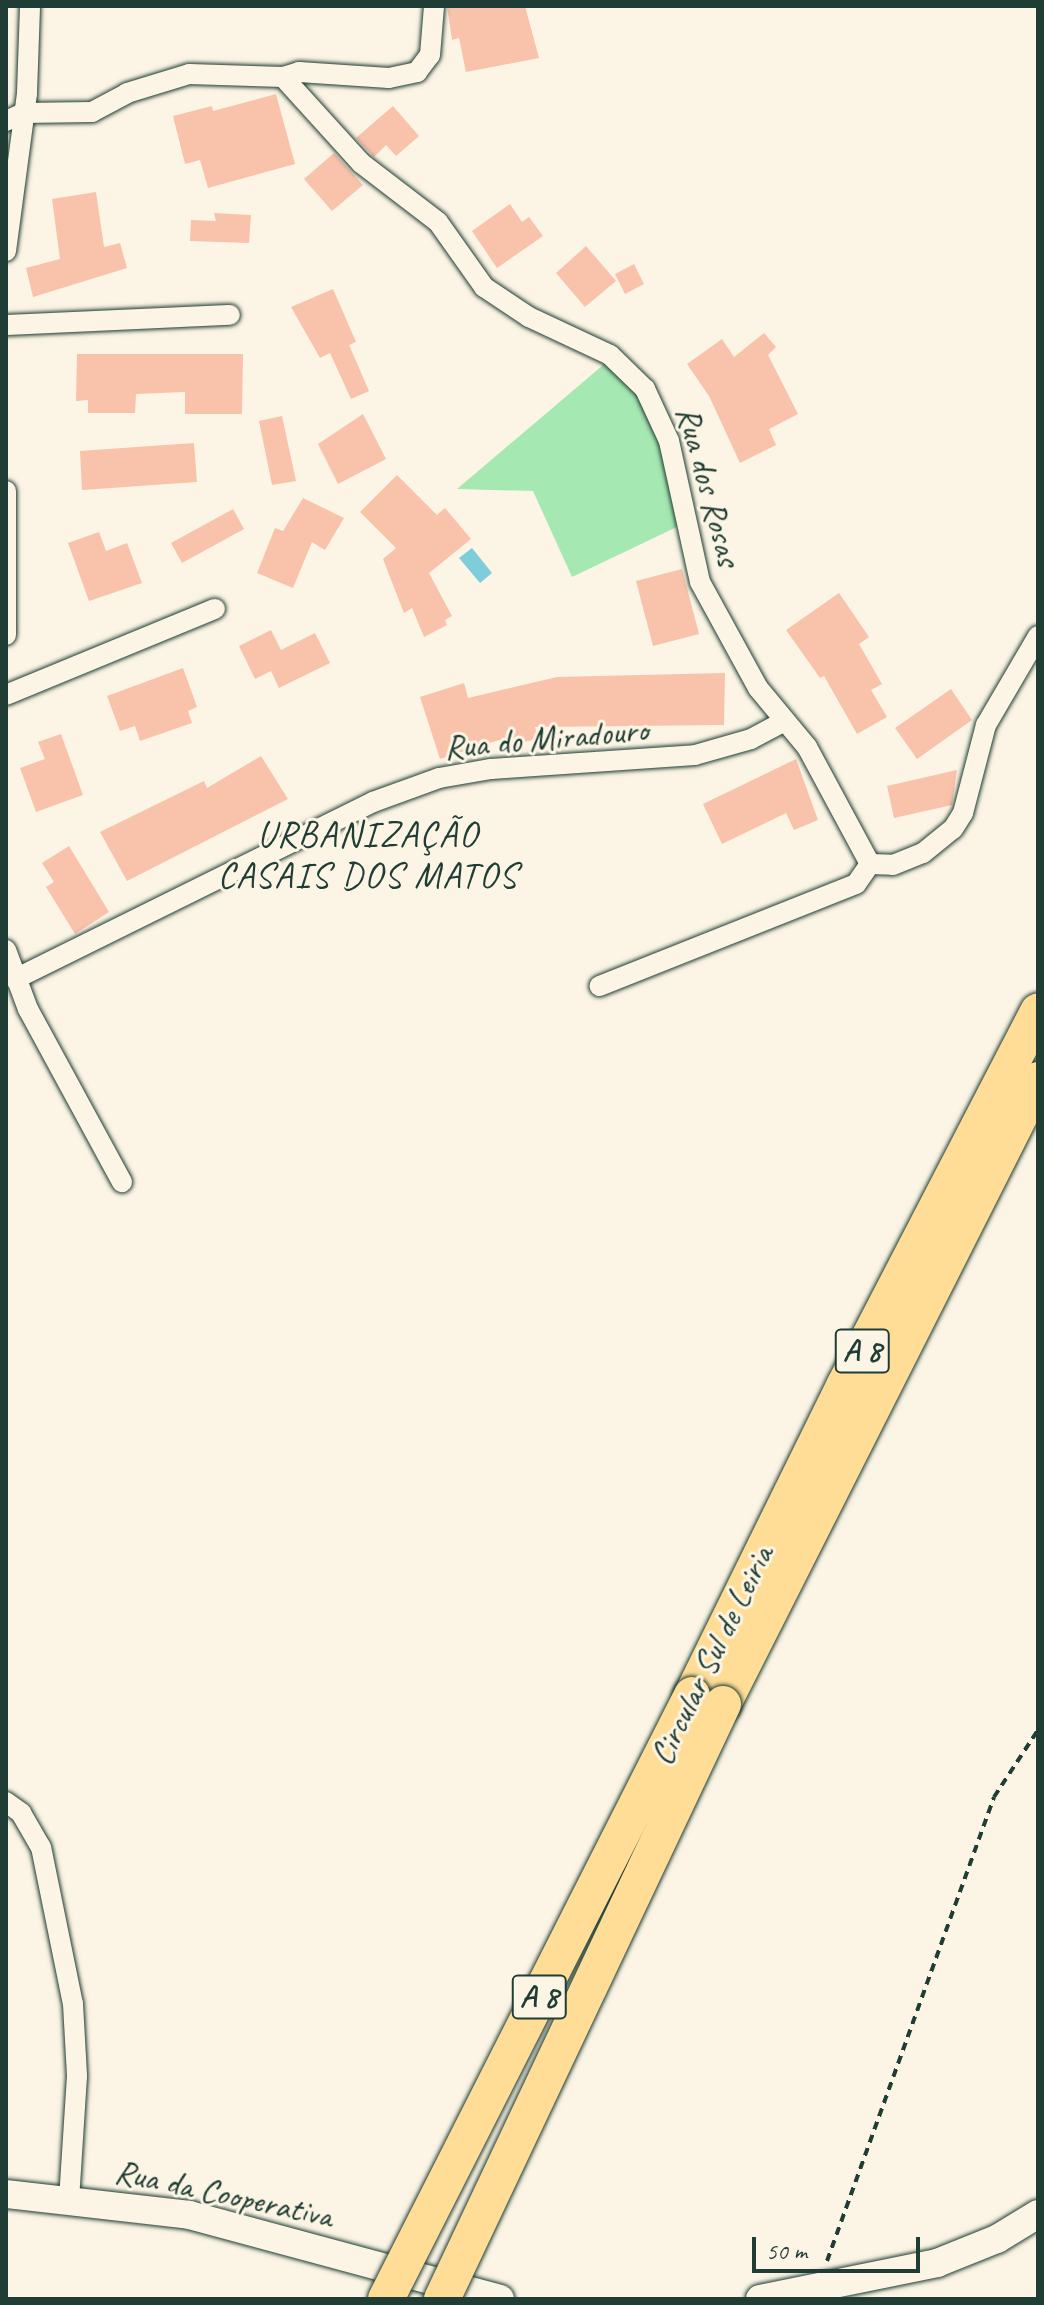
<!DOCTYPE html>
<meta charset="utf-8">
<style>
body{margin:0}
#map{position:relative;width:1044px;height:2305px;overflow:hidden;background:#fcf5e5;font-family:Caveat,sans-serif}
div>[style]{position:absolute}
.green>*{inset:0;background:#a6e8b2}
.water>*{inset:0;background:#7ecddb}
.building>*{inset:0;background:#f8c2ab}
.path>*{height:4px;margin-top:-2px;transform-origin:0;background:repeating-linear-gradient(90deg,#1f3d34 0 8px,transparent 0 14px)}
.roads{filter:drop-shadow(0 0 2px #1f3d34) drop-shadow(0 0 2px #1f3d34)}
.minor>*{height:20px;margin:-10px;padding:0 10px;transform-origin:10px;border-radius:10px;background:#fcf5e5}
.secondary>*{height:28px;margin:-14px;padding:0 14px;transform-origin:14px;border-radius:14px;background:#fcf5e5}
.motorway>*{height:36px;margin:-18px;padding:0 18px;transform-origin:18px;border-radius:18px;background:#ffdd96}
.bridges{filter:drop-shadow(0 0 2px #1f3d34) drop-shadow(0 0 2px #1f3d34)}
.motorway-bridge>*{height:36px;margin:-18px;padding:0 18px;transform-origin:18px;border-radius:18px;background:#ffdd96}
span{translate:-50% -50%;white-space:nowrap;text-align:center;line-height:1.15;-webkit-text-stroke:6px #fcf5e5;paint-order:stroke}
.shield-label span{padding:2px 6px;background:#fcf5e5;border:2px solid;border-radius:6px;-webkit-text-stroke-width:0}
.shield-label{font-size:32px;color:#1f3d34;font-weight:700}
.street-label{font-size:34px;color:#1f3d34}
.neighbourhood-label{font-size:36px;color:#1f3d34;letter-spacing:2px}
.frame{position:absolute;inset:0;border:8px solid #1f3d34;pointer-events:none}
.scale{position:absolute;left:752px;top:2237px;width:168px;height:36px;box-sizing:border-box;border:4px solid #1f3d34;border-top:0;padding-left:10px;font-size:24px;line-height:28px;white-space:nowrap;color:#1f3d34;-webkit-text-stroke:6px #fcf5e5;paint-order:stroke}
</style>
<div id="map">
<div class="green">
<div style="clip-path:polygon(609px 360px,650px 405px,681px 525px,572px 577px,533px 491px,457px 489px)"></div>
</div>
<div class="water">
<div style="clip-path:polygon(472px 548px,492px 573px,480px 583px,459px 558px)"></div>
</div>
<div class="building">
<div style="clip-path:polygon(447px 6px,525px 6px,539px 58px,466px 72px,459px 38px,452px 40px)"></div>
<div style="clip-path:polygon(276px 94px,295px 164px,208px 188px,200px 160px,185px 164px,173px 116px,212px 106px,213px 111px)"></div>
<div style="clip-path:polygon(393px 106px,419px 136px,396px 156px,386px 145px,374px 157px,356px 138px)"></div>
<div style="clip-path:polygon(334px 153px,363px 185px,332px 211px,304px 179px)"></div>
<div style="clip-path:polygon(96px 192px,104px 247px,120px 243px,127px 268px,33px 297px,26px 268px,60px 259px,52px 199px)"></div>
<div style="clip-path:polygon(510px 204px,522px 222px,529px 217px,543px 236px,497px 268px,472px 231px)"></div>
<div style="clip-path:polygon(214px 213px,251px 215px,249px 243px,190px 241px,191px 220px,216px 221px)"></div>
<div style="clip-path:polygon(586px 246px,616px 281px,585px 307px,556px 273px)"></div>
<div style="clip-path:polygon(634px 264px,644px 284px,625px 294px,615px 274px)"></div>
<div style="clip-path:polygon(333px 289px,356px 342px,349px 345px,369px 391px,351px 399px,330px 353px,320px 358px,291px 307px)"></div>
<div style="clip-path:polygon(764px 333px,776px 347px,768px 355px,798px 414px,769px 429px,776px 445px,740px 463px,709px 396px,687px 364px,722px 339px,734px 357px)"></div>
<div style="clip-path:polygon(77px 354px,243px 354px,242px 414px,185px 414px,185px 392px,136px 394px,135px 413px,88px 413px,88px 400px,76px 401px)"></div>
<div style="clip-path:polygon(363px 414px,386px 459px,338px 484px,318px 444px)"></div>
<div style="clip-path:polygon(282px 416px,296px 481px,272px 485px,259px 421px)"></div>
<div style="clip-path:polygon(194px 443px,197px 482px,82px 490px,80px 451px)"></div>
<div style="clip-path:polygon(397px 475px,437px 515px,445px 508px,471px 539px,429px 573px,452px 616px,445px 620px,447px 625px,424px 637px,412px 608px,404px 613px,383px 559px,396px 548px,360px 512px)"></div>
<div style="clip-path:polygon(303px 498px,344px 518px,325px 550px,312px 542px,293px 588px,257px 573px,275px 528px,283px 531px)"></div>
<div style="clip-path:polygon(233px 509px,244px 529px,182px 563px,171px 543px)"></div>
<div style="clip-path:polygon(99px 532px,106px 551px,127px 543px,142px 583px,89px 601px,68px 543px)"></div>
<div style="clip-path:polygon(682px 569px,699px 634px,653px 646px,636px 581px)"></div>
<div style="clip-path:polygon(839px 593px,869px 637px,859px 644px,882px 684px,871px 690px,887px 717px,857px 734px,824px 676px,820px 678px,786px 630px)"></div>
<div style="clip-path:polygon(271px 630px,281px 650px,315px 633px,330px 663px,279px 688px,271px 671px,255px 679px,239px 646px)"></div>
<div style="clip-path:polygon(183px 668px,197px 707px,188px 711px,192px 723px,140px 741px,135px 726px,120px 731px,107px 696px)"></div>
<div style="clip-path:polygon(725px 673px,724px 725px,535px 727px,538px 739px,501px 747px,499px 740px,440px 759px,420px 697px,464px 683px,468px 698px,557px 677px)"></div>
<div style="clip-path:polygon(951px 689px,972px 720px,917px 759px,895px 728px)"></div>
<div style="clip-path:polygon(61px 734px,83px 795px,36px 812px,20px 768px,45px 759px,38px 742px)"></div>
<div style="clip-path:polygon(261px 756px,288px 799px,127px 881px,100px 832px,204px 781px,207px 788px)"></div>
<div style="clip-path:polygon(796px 759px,818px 820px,794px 830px,786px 813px,722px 844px,703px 804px)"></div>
<div style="clip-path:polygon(957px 770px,952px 805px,894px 818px,887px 786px)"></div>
<div style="clip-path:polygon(69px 846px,109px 912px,75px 934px,46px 887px,54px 882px,42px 863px)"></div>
</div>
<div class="path">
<div style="left:827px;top:2261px;width:493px;rotate:-70.2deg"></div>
<div style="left:994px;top:1797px;width:80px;rotate:-56.7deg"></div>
</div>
<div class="roads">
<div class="minor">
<div style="left:283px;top:77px;width:17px;rotate:-17deg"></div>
<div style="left:299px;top:72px;width:90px;rotate:3.8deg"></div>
<div style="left:389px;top:78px;width:29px;rotate:-12deg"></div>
<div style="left:417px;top:72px;width:21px;rotate:-53deg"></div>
<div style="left:430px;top:55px;width:49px;rotate:-85.3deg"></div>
<div style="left:6px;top:121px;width:19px;rotate:-25deg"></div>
<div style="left:23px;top:113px;width:69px;rotate:-0.8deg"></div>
<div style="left:92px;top:112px;width:40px;rotate:-28deg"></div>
<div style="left:127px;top:93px;width:65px;rotate:-17deg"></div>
<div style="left:189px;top:74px;width:94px;rotate:1.8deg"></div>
<div style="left:283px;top:77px;width:116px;rotate:47.8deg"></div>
<div style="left:361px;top:163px;width:97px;rotate:37.5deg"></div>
<div style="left:438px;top:222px;width:80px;rotate:54.7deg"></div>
<div style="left:484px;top:287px;width:54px;rotate:33.7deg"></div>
<div style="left:529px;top:317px;width:89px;rotate:25.1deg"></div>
<div style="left:610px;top:355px;width:49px;rotate:44.2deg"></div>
<div style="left:645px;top:389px;width:57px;rotate:65.2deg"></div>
<div style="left:669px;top:441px;width:144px;rotate:77.6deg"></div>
<div style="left:700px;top:582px;width:121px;rotate:61.3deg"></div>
<div style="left:758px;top:688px;width:77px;rotate:50.3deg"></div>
<div style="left:807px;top:747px;width:133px;rotate:61.7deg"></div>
<div style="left:870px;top:864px;width:24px;rotate:125deg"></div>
<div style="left:856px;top:884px;width:276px;rotate:158.3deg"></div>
<div style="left:6px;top:251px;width:159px;rotate:-82.4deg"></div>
<div style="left:27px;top:93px;width:87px;rotate:-88deg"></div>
<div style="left:6px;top:325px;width:224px;rotate:-2.6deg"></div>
<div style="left:6px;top:491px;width:144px;rotate:90deg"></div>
<div style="left:6px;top:695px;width:226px;rotate:-22.4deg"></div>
<div style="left:870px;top:864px;width:23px;rotate:2deg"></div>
<div style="left:893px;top:865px;width:32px;rotate:-22deg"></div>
<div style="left:923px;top:853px;width:38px;rotate:-39deg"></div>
<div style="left:953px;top:829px;width:19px;rotate:-58deg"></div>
<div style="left:963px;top:813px;width:91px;rotate:-75.4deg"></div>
<div style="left:986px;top:725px;width:103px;rotate:-59.7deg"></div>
<div style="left:6px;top:950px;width:63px;rotate:69.6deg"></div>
<div style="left:28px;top:1009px;width:197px;rotate:61.5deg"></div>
<div style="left:15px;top:979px;width:399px;rotate:-26.3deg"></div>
<div style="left:373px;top:802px;width:70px;rotate:-20deg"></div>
<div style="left:439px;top:778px;width:53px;rotate:-9.8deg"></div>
<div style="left:491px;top:769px;width:204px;rotate:-3.9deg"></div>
<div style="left:695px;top:755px;width:58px;rotate:-15.9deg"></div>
<div style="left:751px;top:739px;width:38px;rotate:-28deg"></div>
<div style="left:6px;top:1802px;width:19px;rotate:36deg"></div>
<div style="left:21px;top:1813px;width:39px;rotate:60deg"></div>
<div style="left:41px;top:1847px;width:160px;rotate:78.5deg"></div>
<div style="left:73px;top:2004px;width:72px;rotate:86.8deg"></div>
<div style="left:77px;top:2076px;width:123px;rotate:93.7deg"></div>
</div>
<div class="secondary">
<div style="left:6px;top:2194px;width:184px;rotate:6.5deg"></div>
<div style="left:189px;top:2215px;width:322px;rotate:15.1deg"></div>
<div style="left:760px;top:2299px;width:181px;rotate:-11.5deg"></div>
<div style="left:937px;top:2263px;width:65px;rotate:-21.8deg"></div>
<div style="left:997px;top:2239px;width:48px;rotate:-31.4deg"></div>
</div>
<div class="motorway">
<div style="left:692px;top:1695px;width:344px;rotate:-63.8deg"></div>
<div style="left:844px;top:1386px;width:422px;rotate:-62.6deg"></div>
<div style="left:723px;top:1704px;width:699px;rotate:-63.22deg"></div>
</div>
</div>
<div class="bridges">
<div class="motorway-bridge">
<div style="left:386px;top:2299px;width:677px;rotate:-63.13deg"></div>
<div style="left:442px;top:2299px;width:658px;rotate:-64.72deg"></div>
</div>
</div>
<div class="shield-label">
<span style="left:862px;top:1351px">A 8</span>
<span style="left:539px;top:1997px">A 8</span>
</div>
<div class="street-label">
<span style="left:709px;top:486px;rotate:75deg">Rua dos Rosas</span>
<span style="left:546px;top:738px;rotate:-5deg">Rua do Miradouro</span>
<span style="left:711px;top:1655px;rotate:-64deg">Circular Sul de Leiria</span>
<span style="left:224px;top:2193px;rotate:12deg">Rua da Cooperativa</span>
</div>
<div class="neighbourhood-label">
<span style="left:368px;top:855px">URBANIZAÇÃO<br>CASAIS DOS MATOS</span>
</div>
<div class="frame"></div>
<div class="scale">50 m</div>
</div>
